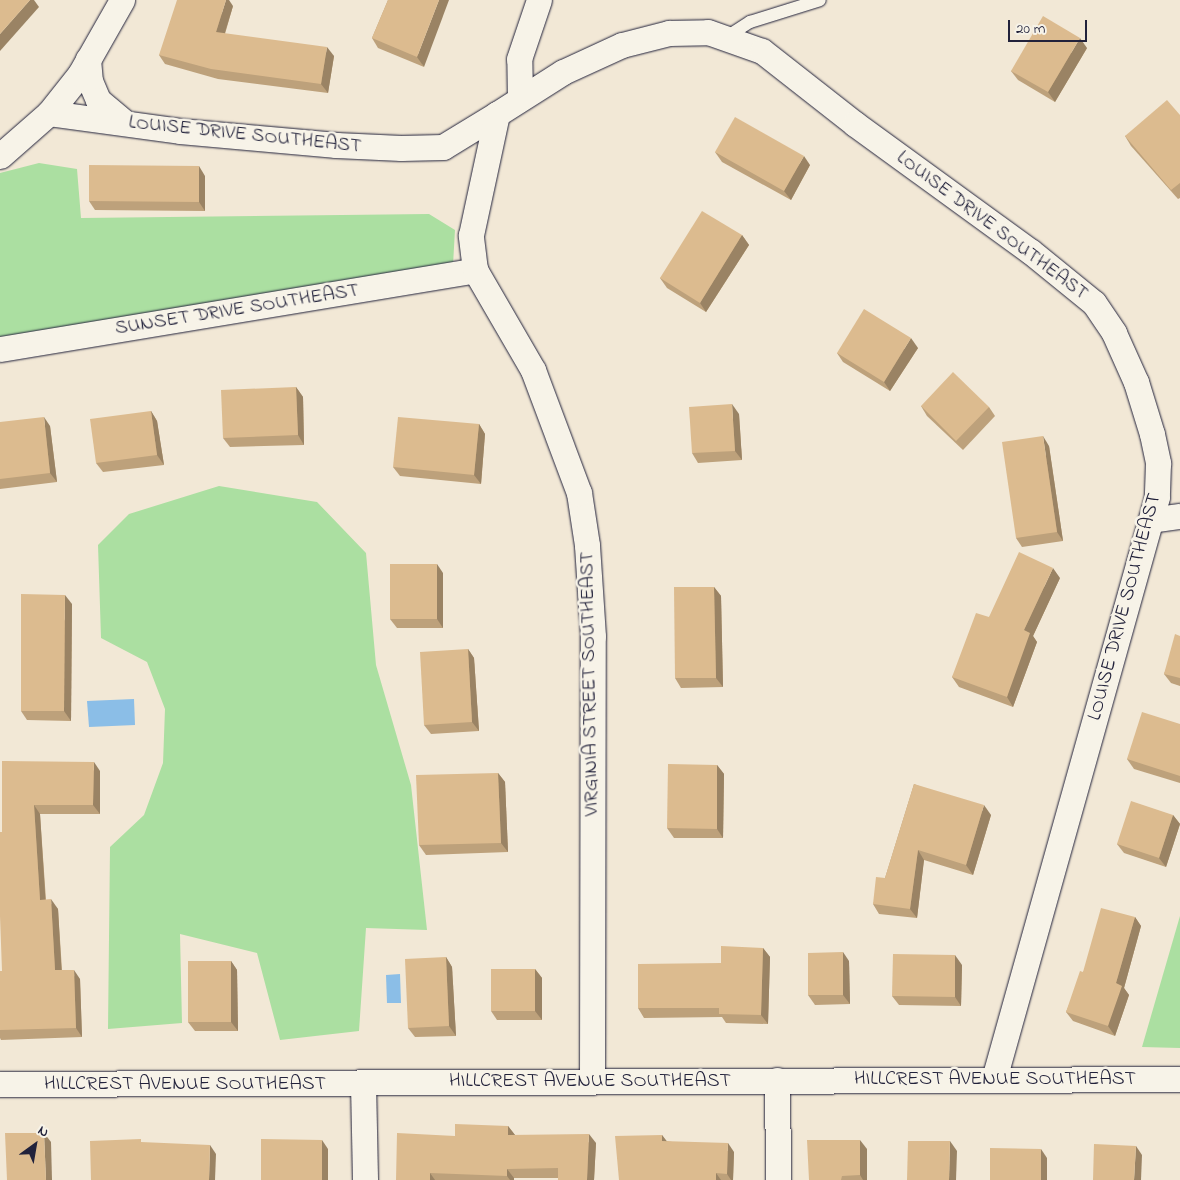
<!DOCTYPE html>
<style>
body{margin:0}
#map{position:relative;width:1180px;height:1180px;overflow:hidden;background:#f2e8d6;font-family:"Indie Flower",sans-serif}
div>[style]{position:absolute}
.green>*{inset:0;background:#abdfa1}
.water>*{inset:0;background:#8bbee7}
.roads{filter:drop-shadow(0 0 1px #22223b) drop-shadow(0 0 1px #22223b)}
.service>*{height:12px;margin:-6px;padding:0 6px;transform-origin:6px;border-radius:6px;background:#f7f3e8}
.minor>*{height:25px;margin:-12.5px;padding:0 12.5px;transform-origin:12.5px;border-radius:12.5px;background:#f7f3e8}
.wall>*{inset:0;background:#bda17b}
.shaded-wall>*{inset:0;background:#9a8364}
.building>*{inset:0;background:#dcbb8f}
span{translate:-50% -50%;white-space:nowrap;text-align:center;line-height:1.15;-webkit-text-stroke:5px #f7f3e8;paint-order:stroke}
.street-label{font-size:20px;color:#22223b}
.north{position:absolute;left:10px;top:1120px;width:50px;height:50px;-webkit-text-stroke:4px #f7f3e8;paint-order:stroke;rotate:32deg;font-size:14px;font-weight:700;line-height:20px;text-align:center;color:#22223b}
.north::after{content:'';display:block;margin:auto;width:18px;height:22px;background:#22223b;clip-path:polygon(50% 0,100% 100%,50% 72%,0 100%)}
.scale{position:absolute;left:1008px;top:20px;width:79px;height:22px;box-sizing:border-box;border:2px solid #22223b;border-top:0;padding-left:6px;font-size:15px;line-height:18px;white-space:nowrap;color:#22223b;-webkit-text-stroke:4px #f7f3e8;paint-order:stroke}
</style>
<div id="map">
<div class="green">
<div style="clip-path:polygon(39px 163px,77px 169px,81px 218px,429px 214px,455px 230px,453px 265px,0 337px,0 173px)"></div>
<div style="clip-path:polygon(219px 486px,317px 502px,366px 553px,376px 665px,411px 785px,427px 930px,366px 928px,359px 1031px,280px 1040px,257px 953px,180px 934px,182px 1023px,108px 1029px,110px 847px,144px 815px,163px 763px,165px 709px,147px 662px,101px 638px,98px 545px,129px 514px)"></div>
<div style="clip-path:polygon(1180px 916px,1180px 1048px,1142px 1047px)"></div>
</div>
<div class="water">
<div style="clip-path:polygon(134px 699px,135px 725px,89px 727px,87px 701px)"></div>
<div style="clip-path:polygon(400px 974px,401px 1003px,387px 1003px,386px 975px)"></div>
</div>
<div class="roads">
<div class="service">
<div style="left:725px;top:38px;width:30px;rotate:-33deg"></div>
<div style="left:750px;top:22px;width:73px;rotate:-17.4deg"></div>
</div>
<div class="minor">
<div style="left:88px;top:59px;width:22px;rotate:85deg"></div>
<div style="left:90px;top:81px;width:21px;rotate:67deg"></div>
<div style="left:98px;top:100px;width:35px;rotate:40deg"></div>
<div style="left:520px;top:98px;width:39px;rotate:-91deg"></div>
<div style="left:519px;top:59px;width:62px;rotate:-71.3deg"></div>
<div style="left:49px;top:113px;width:132px;rotate:7.8deg"></div>
<div style="left:180px;top:131px;width:157px;rotate:5.1deg"></div>
<div style="left:336px;top:145px;width:65px;rotate:2.6deg"></div>
<div style="left:401px;top:148px;width:42px;rotate:-1.4deg"></div>
<div style="left:443px;top:147px;width:63px;rotate:-31.4deg"></div>
<div style="left:0;top:156px;width:65px;rotate:-41.3deg"></div>
<div style="left:49px;top:113px;width:50px;rotate:-51.5deg"></div>
<div style="left:80px;top:74px;width:85px;rotate:-60.4deg"></div>
<div style="left:0;top:349px;width:482px;rotate:-9.4deg"></div>
<div style="left:1151px;top:520px;width:29px;rotate:-8deg"></div>
<div style="left:777px;top:1080px;width:100px;rotate:89.4deg"></div>
<div style="left:592px;top:1081px;width:445px;rotate:-89.9deg"></div>
<div style="left:593px;top:636px;width:91px;rotate:-93.8deg"></div>
<div style="left:587px;top:545px;width:53px;rotate:-98.7deg"></div>
<div style="left:579px;top:493px;width:131px;rotate:-110.5deg"></div>
<div style="left:533px;top:370px;width:116px;rotate:-120.1deg"></div>
<div style="left:475px;top:270px;width:35px;rotate:-97deg"></div>
<div style="left:471px;top:235px;width:124px;rotate:-77.9deg"></div>
<div style="left:497px;top:114px;width:78px;rotate:-32.5deg"></div>
<div style="left:563px;top:72px;width:65px;rotate:-24.6deg"></div>
<div style="left:622px;top:45px;width:49px;rotate:-14.3deg"></div>
<div style="left:669px;top:33px;width:39px;rotate:-1deg"></div>
<div style="left:708px;top:32px;width:57px;rotate:19.4deg"></div>
<div style="left:762px;top:51px;width:118px;rotate:38.1deg"></div>
<div style="left:855px;top:124px;width:216px;rotate:36deg"></div>
<div style="left:1030px;top:251px;width:82px;rotate:39.1deg"></div>
<div style="left:1094px;top:303px;width:36px;rotate:56deg"></div>
<div style="left:1114px;top:333px;width:54px;rotate:65.8deg"></div>
<div style="left:1136px;top:382px;width:54px;rotate:72.9deg"></div>
<div style="left:1152px;top:434px;width:30px;rotate:78deg"></div>
<div style="left:1158px;top:463px;width:34px;rotate:92deg"></div>
<div style="left:1157px;top:497px;width:604px;rotate:105.65deg"></div>
<div style="left:363px;top:1083px;width:97px;rotate:88.8deg"></div>
<div style="left:0;top:1084px;width:1180px;rotate:-0.24deg"></div>
</div>
</div>
<div class="wall">
<div style="clip-path:polygon(388px 0,424px 67px,378px 48px,372px 38px)"></div>
<div style="clip-path:polygon(233px 6px,225px 34px,334px 56px,328px 93px,218px 79px,165px 64px,159px 55px)"></div>
<div style="clip-path:polygon(1087px 48px,1055px 102px,1018px 80px,1011px 71px)"></div>
<div style="clip-path:polygon(1180px 115px,1180px 198px,1178px 199px,1131px 146px,1125px 136px)"></div>
<div style="clip-path:polygon(715px 152px,810px 165px,791px 200px,722px 162px)"></div>
<div style="clip-path:polygon(205px 176px,205px 211px,95px 210px,89px 201px)"></div>
<div style="clip-path:polygon(742px 235px,749px 245px,706px 312px,667px 288px,660px 278px)"></div>
<div style="clip-path:polygon(918px 348px,890px 391px,843px 362px,837px 353px)"></div>
<div style="clip-path:polygon(296px 387px,303px 397px,304px 445px,230px 447px,223px 438px)"></div>
<div style="clip-path:polygon(921px 406px,989px 407px,995px 416px,963px 450px,927px 416px)"></div>
<div style="clip-path:polygon(151px 411px,157px 421px,164px 465px,103px 472px,96px 463px)"></div>
<div style="clip-path:polygon(739px 414px,742px 460px,698px 463px,692px 453px)"></div>
<div style="clip-path:polygon(0 422px,50px 426px,57px 482px,0 489px)"></div>
<div style="clip-path:polygon(479px 424px,485px 434px,481px 484px,400px 476px,393px 467px)"></div>
<div style="clip-path:polygon(1049px 446px,1063px 541px,1022px 547px,1016px 538px)"></div>
<div style="clip-path:polygon(443px 573px,443px 628px,397px 628px,390px 619px)"></div>
<div style="clip-path:polygon(1060px 578px,1033px 636px,1037px 642px,1013px 707px,959px 687px,952px 677px,989px 617px)"></div>
<div style="clip-path:polygon(714px 587px,721px 596px,723px 687px,681px 688px,675px 678px)"></div>
<div style="clip-path:polygon(72px 604px,71px 721px,27px 720px,21px 711px)"></div>
<div style="clip-path:polygon(1180px 636px,1180px 686px,1171px 683px,1164px 674px)"></div>
<div style="clip-path:polygon(468px 649px,474px 658px,479px 731px,431px 734px,424px 725px)"></div>
<div style="clip-path:polygon(1180px 724px,1180px 783px,1134px 769px,1127px 759px)"></div>
<div style="clip-path:polygon(2px 761px,100px 771px,100px 814px,40px 814px,46px 900px,58px 909px,62px 970px,80px 979px,82px 1037px,1px 1040px,0 1038px,0 971px,2px 971px)"></div>
<div style="clip-path:polygon(717px 765px,724px 774px,723px 838px,674px 838px,667px 828px)"></div>
<div style="clip-path:polygon(498px 773px,505px 782px,508px 852px,426px 855px,419px 845px)"></div>
<div style="clip-path:polygon(914px 784px,991px 815px,973px 875px,924px 860px,917px 918px,879px 914px,873px 904px,885px 878px)"></div>
<div style="clip-path:polygon(1173px 815px,1180px 824px,1166px 867px,1124px 853px,1117px 844px)"></div>
<div style="clip-path:polygon(1135px 917px,1141px 926px,1124px 988px,1129px 995px,1115px 1036px,1073px 1021px,1066px 1012px,1083px 972px)"></div>
<div style="clip-path:polygon(763px 948px,770px 957px,768px 1024px,726px 1023px,722px 1017px,644px 1018px,638px 1008px,721px 963px)"></div>
<div style="clip-path:polygon(446px 957px,452px 967px,456px 1036px,415px 1037px,408px 1028px)"></div>
<div style="clip-path:polygon(231px 961px,237px 970px,238px 1031px,195px 1031px,188px 1022px)"></div>
<div style="clip-path:polygon(849px 961px,850px 1004px,815px 1005px,808px 995px)"></div>
<div style="clip-path:polygon(962px 965px,961px 1006px,899px 1005px,892px 996px)"></div>
<div style="clip-path:polygon(535px 969px,542px 978px,542px 1020px,497px 1020px,491px 1011px)"></div>
<div style="clip-path:polygon(508px 1126px,515px 1135px,596px 1143px,594px 1180px,558px 1180px,558px 1178px,514px 1178px,514px 1180px,396px 1180px,455px 1136px)"></div>
<div style="clip-path:polygon(662px 1135px,666px 1141px,734px 1152px,733px 1180px,619px 1180px)"></div>
<div style="clip-path:polygon(867px 1149px,867px 1180px,809px 1180px)"></div>
</div>
<div class="shaded-wall">
<div style="clip-path:polygon(30px 0,34px 0,39px 7px,0 51px,0 34px)"></div>
<div style="clip-path:polygon(226px 0,229px 0,233px 6px,222px 42px,216px 32px)"></div>
<div style="clip-path:polygon(439px 0,449px 0,424px 67px,417px 57px)"></div>
<div style="clip-path:polygon(1080px 38px,1087px 48px,1055px 102px,1048px 92px)"></div>
<div style="clip-path:polygon(327px 47px,334px 56px,328px 93px,321px 84px)"></div>
<div style="clip-path:polygon(804px 156px,810px 165px,791px 200px,784px 191px)"></div>
<div style="clip-path:polygon(199px 166px,205px 176px,205px 211px,199px 202px)"></div>
<div style="clip-path:polygon(742px 235px,749px 245px,706px 312px,700px 303px)"></div>
<div style="clip-path:polygon(911px 338px,918px 348px,890px 391px,884px 382px)"></div>
<div style="clip-path:polygon(296px 387px,303px 397px,304px 445px,298px 435px)"></div>
<div style="clip-path:polygon(732px 404px,739px 414px,742px 460px,735px 451px)"></div>
<div style="clip-path:polygon(151px 411px,157px 421px,164px 465px,157px 455px)"></div>
<div style="clip-path:polygon(44px 417px,50px 426px,57px 482px,50px 473px)"></div>
<div style="clip-path:polygon(479px 424px,485px 434px,481px 484px,474px 475px)"></div>
<div style="clip-path:polygon(1043px 436px,1049px 446px,1063px 541px,1057px 532px)"></div>
<div style="clip-path:polygon(437px 564px,443px 573px,443px 628px,437px 619px)"></div>
<div style="clip-path:polygon(1053px 568px,1060px 578px,1033px 636px,1037px 642px,1013px 707px,1007px 697px,1024px 630px)"></div>
<div style="clip-path:polygon(714px 587px,721px 596px,723px 687px,716px 678px)"></div>
<div style="clip-path:polygon(65px 595px,72px 604px,71px 721px,64px 711px)"></div>
<div style="clip-path:polygon(468px 649px,474px 658px,479px 731px,472px 722px)"></div>
<div style="clip-path:polygon(94px 762px,100px 771px,100px 814px,93px 805px)"></div>
<div style="clip-path:polygon(717px 765px,724px 774px,723px 838px,717px 829px)"></div>
<div style="clip-path:polygon(498px 773px,505px 782px,508px 852px,501px 843px)"></div>
<div style="clip-path:polygon(34px 805px,40px 814px,46px 909px,40px 900px)"></div>
<div style="clip-path:polygon(984px 805px,991px 815px,973px 875px,966px 865px)"></div>
<div style="clip-path:polygon(1173px 815px,1180px 824px,1166px 867px,1159px 858px)"></div>
<div style="clip-path:polygon(918px 850px,924px 860px,917px 918px,910px 909px)"></div>
<div style="clip-path:polygon(51px 899px,58px 909px,62px 979px,55px 970px)"></div>
<div style="clip-path:polygon(1135px 917px,1141px 926px,1124px 988px,1129px 995px,1115px 1036px,1108px 1026px,1116px 983px)"></div>
<div style="clip-path:polygon(763px 948px,770px 957px,768px 1024px,761px 1015px)"></div>
<div style="clip-path:polygon(843px 952px,849px 961px,850px 1004px,843px 995px)"></div>
<div style="clip-path:polygon(955px 955px,962px 965px,961px 1006px,955px 997px)"></div>
<div style="clip-path:polygon(446px 957px,452px 967px,456px 1036px,449px 1026px)"></div>
<div style="clip-path:polygon(231px 961px,237px 970px,238px 1031px,231px 1022px)"></div>
<div style="clip-path:polygon(535px 969px,542px 978px,542px 1020px,535px 1011px)"></div>
<div style="clip-path:polygon(74px 970px,80px 979px,82px 1037px,76px 1028px)"></div>
<div style="clip-path:polygon(508px 1126px,515px 1135px,508px 1135px)"></div>
<div style="clip-path:polygon(44px 1133px,51px 1142px,52px 1180px,46px 1180px)"></div>
<div style="clip-path:polygon(589px 1134px,596px 1143px,594px 1180px,587px 1180px)"></div>
<div style="clip-path:polygon(662px 1135px,669px 1144px,662px 1141px)"></div>
<div style="clip-path:polygon(322px 1140px,328px 1149px,328px 1180px,322px 1180px)"></div>
<div style="clip-path:polygon(860px 1140px,867px 1149px,867px 1180px,863px 1180px,860px 1175px)"></div>
<div style="clip-path:polygon(950px 1141px,957px 1151px,956px 1180px,949px 1180px)"></div>
<div style="clip-path:polygon(728px 1143px,734px 1152px,733px 1180px,731px 1180px,727px 1174px)"></div>
<div style="clip-path:polygon(210px 1145px,216px 1154px,215px 1180px,209px 1180px)"></div>
<div style="clip-path:polygon(1136px 1146px,1142px 1155px,1141px 1180px,1134px 1180px)"></div>
<div style="clip-path:polygon(1041px 1149px,1047px 1158px,1047px 1180px,1041px 1180px)"></div>
<div style="clip-path:polygon(507px 1169px,514px 1178px,514px 1180px,510px 1180px,507px 1176px)"></div>
<div style="clip-path:polygon(430px 1173px,435px 1180px,430px 1180px)"></div>
<div style="clip-path:polygon(716px 1173px,721px 1180px,716px 1180px)"></div>
</div>
<div class="building">
<div style="clip-path:polygon(0 0,30px 0,0 34px)"></div>
<div style="clip-path:polygon(177px 0,226px 0,216px 32px,327px 47px,321px 84px,211px 69px,159px 55px)"></div>
<div style="clip-path:polygon(388px 0,439px 0,417px 57px,372px 38px)"></div>
<div style="clip-path:polygon(1043px 16px,1080px 38px,1048px 92px,1011px 71px)"></div>
<div style="clip-path:polygon(1167px 100px,1180px 115px,1180px 183px,1171px 190px,1125px 136px)"></div>
<div style="clip-path:polygon(735px 117px,804px 156px,784px 191px,715px 152px)"></div>
<div style="clip-path:polygon(89px 165px,199px 166px,199px 202px,89px 201px)"></div>
<div style="clip-path:polygon(702px 211px,742px 235px,700px 303px,660px 278px)"></div>
<div style="clip-path:polygon(864px 309px,911px 338px,884px 382px,837px 353px)"></div>
<div style="clip-path:polygon(953px 372px,989px 407px,956px 441px,921px 406px)"></div>
<div style="clip-path:polygon(296px 387px,298px 435px,223px 438px,221px 390px)"></div>
<div style="clip-path:polygon(732px 404px,735px 451px,692px 453px,689px 407px)"></div>
<div style="clip-path:polygon(151px 411px,157px 455px,96px 463px,90px 419px)"></div>
<div style="clip-path:polygon(44px 417px,50px 473px,0 479px,0 422px)"></div>
<div style="clip-path:polygon(398px 417px,479px 424px,474px 475px,393px 467px)"></div>
<div style="clip-path:polygon(1043px 436px,1057px 532px,1016px 538px,1002px 442px)"></div>
<div style="clip-path:polygon(1019px 552px,1053px 568px,1024px 630px,1030px 633px,1007px 697px,952px 677px,976px 613px,989px 617px)"></div>
<div style="clip-path:polygon(390px 564px,437px 564px,437px 619px,390px 619px)"></div>
<div style="clip-path:polygon(674px 587px,714px 587px,716px 678px,675px 678px)"></div>
<div style="clip-path:polygon(21px 594px,65px 595px,64px 711px,21px 711px)"></div>
<div style="clip-path:polygon(1175px 634px,1180px 636px,1180px 678px,1164px 674px)"></div>
<div style="clip-path:polygon(468px 649px,472px 722px,424px 725px,420px 652px)"></div>
<div style="clip-path:polygon(1142px 712px,1180px 724px,1180px 776px,1127px 759px)"></div>
<div style="clip-path:polygon(2px 761px,94px 762px,93px 805px,34px 805px,40px 900px,51px 899px,55px 970px,74px 970px,76px 1028px,0 1030px,0 971px,2px 971px,0 916px,0 832px,2px 832px)"></div>
<div style="clip-path:polygon(668px 764px,717px 765px,717px 829px,667px 828px)"></div>
<div style="clip-path:polygon(498px 773px,501px 843px,419px 845px,416px 775px)"></div>
<div style="clip-path:polygon(914px 784px,984px 805px,966px 865px,918px 850px,910px 909px,873px 904px,876px 877px,885px 878px)"></div>
<div style="clip-path:polygon(1131px 801px,1173px 815px,1159px 858px,1117px 844px)"></div>
<div style="clip-path:polygon(1101px 908px,1135px 917px,1116px 983px,1122px 986px,1108px 1026px,1066px 1012px,1080px 971px,1083px 972px)"></div>
<div style="clip-path:polygon(721px 946px,763px 948px,761px 1015px,719px 1014px,719px 1008px,638px 1008px,638px 964px,721px 963px)"></div>
<div style="clip-path:polygon(843px 952px,843px 995px,808px 995px,808px 953px)"></div>
<div style="clip-path:polygon(893px 954px,955px 955px,955px 997px,892px 996px)"></div>
<div style="clip-path:polygon(446px 957px,449px 1026px,408px 1028px,405px 959px)"></div>
<div style="clip-path:polygon(188px 961px,231px 961px,231px 1022px,188px 1022px)"></div>
<div style="clip-path:polygon(491px 969px,535px 969px,535px 1011px,491px 1011px)"></div>
<div style="clip-path:polygon(455px 1124px,508px 1126px,508px 1135px,589px 1134px,587px 1180px,558px 1180px,558px 1168px,507px 1169px,507px 1176px,430px 1173px,430px 1180px,396px 1180px,397px 1133px,455px 1136px)"></div>
<div style="clip-path:polygon(5px 1133px,44px 1133px,46px 1180px,7px 1180px)"></div>
<div style="clip-path:polygon(662px 1135px,662px 1141px,728px 1143px,727px 1174px,716px 1173px,716px 1180px,619px 1180px,615px 1136px)"></div>
<div style="clip-path:polygon(141px 1139px,141px 1142px,210px 1145px,209px 1180px,91px 1180px,90px 1141px)"></div>
<div style="clip-path:polygon(261px 1139px,322px 1140px,322px 1180px,261px 1180px)"></div>
<div style="clip-path:polygon(807px 1140px,860px 1140px,860px 1175px,842px 1176px,841px 1180px,809px 1180px)"></div>
<div style="clip-path:polygon(908px 1141px,950px 1141px,949px 1180px,907px 1180px)"></div>
<div style="clip-path:polygon(1094px 1144px,1136px 1146px,1134px 1180px,1093px 1180px)"></div>
<div style="clip-path:polygon(990px 1148px,1041px 1149px,1041px 1180px,990px 1180px)"></div>
</div>
<div class="street-label">
<span style="left:245px;top:135px;rotate:6deg">LOUISE DRIVE SOUTHEAST</span>
<span style="left:992px;top:226px;rotate:37deg">LOUISE DRIVE SOUTHEAST</span>
<span style="left:237px;top:310px;rotate:-9deg">SUNSET DRIVE SOUTHEAST</span>
<span style="left:1125px;top:607px;rotate:-75deg">LOUISE DRIVE SOUTHEAST</span>
<span style="left:590px;top:684px;rotate:-91deg">VIRGINIA STREET SOUTHEAST</span>
<span style="left:995px;top:1079px">HILLCREST AVENUE SOUTHEAST</span>
<span style="left:590px;top:1081px">HILLCREST AVENUE SOUTHEAST</span>
<span style="left:185px;top:1084px">HILLCREST AVENUE SOUTHEAST</span>
</div>
<div class="north">N</div>
<div class="scale">20 m</div>
</div>
